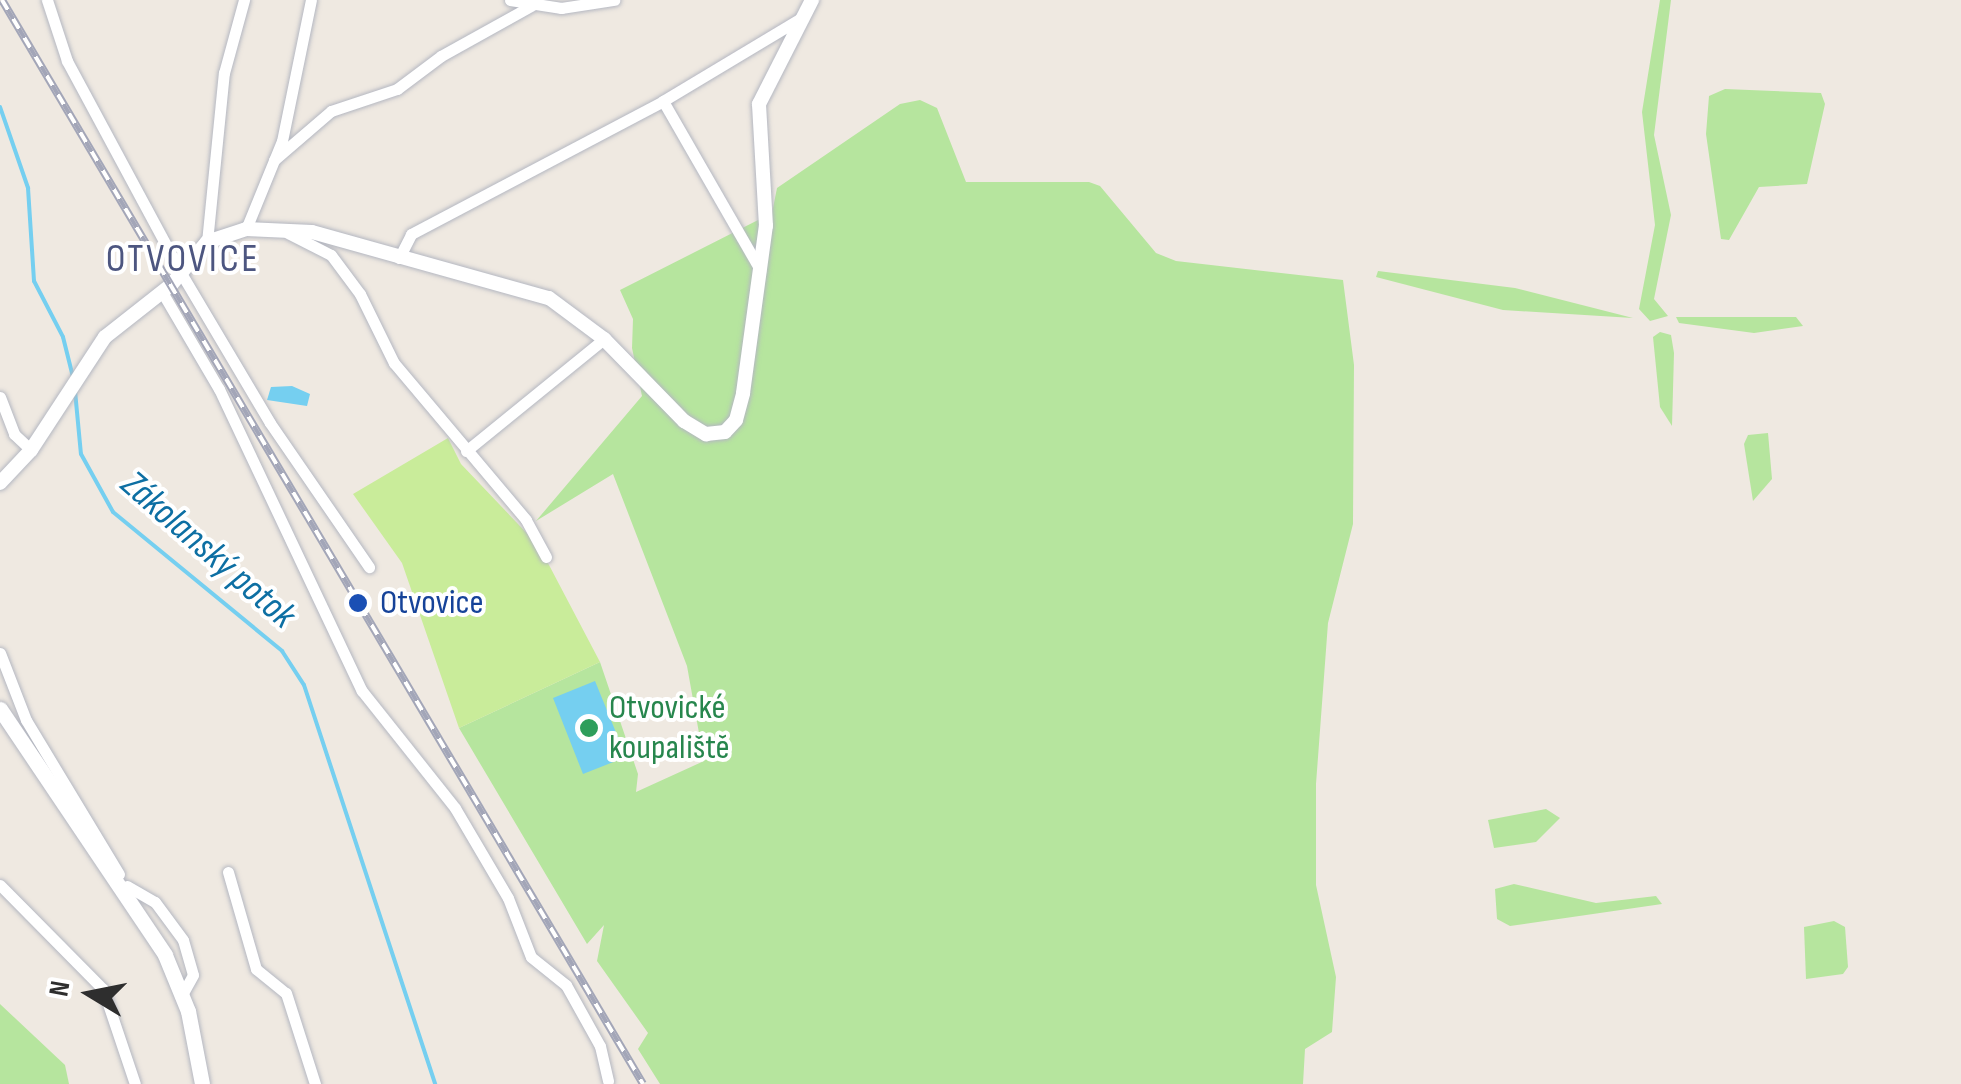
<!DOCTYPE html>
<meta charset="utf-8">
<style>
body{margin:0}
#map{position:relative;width:1961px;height:1084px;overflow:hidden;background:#efe9e1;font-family:"Sofia Sans Condensed",sans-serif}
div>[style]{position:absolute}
.green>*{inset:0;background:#b6e59e}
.pitch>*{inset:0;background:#c9ec9a}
.water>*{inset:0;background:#75cff0}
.stream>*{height:4px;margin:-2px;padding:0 2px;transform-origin:2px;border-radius:2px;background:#75cff0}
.roads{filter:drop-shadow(0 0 2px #b4b7c1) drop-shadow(0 0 2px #b4b7c1)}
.minor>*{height:11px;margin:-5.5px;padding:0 5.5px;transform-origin:5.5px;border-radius:5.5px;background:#fff}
.tertiary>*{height:14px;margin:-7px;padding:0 7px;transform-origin:7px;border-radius:7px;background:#fff}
.secondary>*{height:15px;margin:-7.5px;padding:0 7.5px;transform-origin:7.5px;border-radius:7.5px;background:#fff}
.rail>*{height:8px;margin-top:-4px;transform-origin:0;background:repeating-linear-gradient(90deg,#fff 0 11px,#a3a6b8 0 22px);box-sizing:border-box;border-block:2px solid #a3a6b8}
.dots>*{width:28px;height:28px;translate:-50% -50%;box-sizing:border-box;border:5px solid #fff;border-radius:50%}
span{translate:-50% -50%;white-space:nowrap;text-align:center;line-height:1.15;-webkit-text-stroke:8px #fff;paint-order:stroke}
.transit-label{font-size:35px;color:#164399}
.left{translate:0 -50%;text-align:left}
.leisure-label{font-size:35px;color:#27864d}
.water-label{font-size:38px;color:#0d6fa3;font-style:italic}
.quarter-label{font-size:40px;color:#4d5680;letter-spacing:2.5px}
.north{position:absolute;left:40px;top:944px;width:100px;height:100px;-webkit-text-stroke:8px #fff;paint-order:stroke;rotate:280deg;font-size:28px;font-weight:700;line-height:40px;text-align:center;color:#2e2e2e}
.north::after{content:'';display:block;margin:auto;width:35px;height:45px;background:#2e2e2e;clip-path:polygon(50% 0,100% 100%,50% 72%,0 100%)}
</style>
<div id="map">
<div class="green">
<div style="clip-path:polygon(1660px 0,1671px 0,1654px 135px,1671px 215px,1654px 299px,1668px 316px,1650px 321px,1639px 309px,1655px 225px,1642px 112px)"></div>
<div style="clip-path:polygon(1725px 89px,1821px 93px,1825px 104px,1807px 184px,1759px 187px,1729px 240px,1721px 239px,1706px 134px,1709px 96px)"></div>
<div style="clip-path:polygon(920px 100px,937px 108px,966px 182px,1089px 182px,1100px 186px,1156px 253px,1176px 261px,1343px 280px,1354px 365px,1353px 524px,1328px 623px,1316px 784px,1316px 885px,1336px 977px,1332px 1032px,1305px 1049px,1303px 1084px,660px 1084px,638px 1049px,648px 1033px,597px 961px,604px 925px,587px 944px,459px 728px,600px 662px,638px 774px,636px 792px,704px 761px,687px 666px,613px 474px,536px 521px,642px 396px,632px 348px,633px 319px,620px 290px,772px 213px,777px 188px,900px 104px)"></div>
<div style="clip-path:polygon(1378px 271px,1515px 288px,1633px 318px,1503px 310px,1376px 277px)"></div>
<div style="clip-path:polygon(1676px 317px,1796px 317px,1803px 326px,1754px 333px,1679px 323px)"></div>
<div style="clip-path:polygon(1660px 332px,1671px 335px,1674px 353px,1672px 426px,1660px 407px,1653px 337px)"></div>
<div style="clip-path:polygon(1768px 433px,1772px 479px,1753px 501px,1744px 444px,1748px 435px)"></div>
<div style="clip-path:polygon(1546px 809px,1560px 818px,1536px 842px,1494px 848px,1488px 820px)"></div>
<div style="clip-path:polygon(1514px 884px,1596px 903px,1656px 896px,1662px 904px,1510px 926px,1497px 919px,1495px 889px)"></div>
<div style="clip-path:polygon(1834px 921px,1845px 927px,1848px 967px,1843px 974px,1806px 979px,1804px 927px)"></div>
<div style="clip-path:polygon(0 1004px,65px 1065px,69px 1084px,0 1084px)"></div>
</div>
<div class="pitch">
<div style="clip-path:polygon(448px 438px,461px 464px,539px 546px,600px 662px,459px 728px,402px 563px,353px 494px)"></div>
</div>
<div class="water">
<div style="clip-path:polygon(292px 386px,310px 394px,307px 406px,267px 400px,271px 387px)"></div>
<div style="clip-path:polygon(595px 681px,626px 757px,583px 774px,553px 698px)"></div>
</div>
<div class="stream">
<div style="left:0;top:107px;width:86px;rotate:70.9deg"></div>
<div style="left:28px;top:188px;width:93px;rotate:86.3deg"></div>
<div style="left:34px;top:281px;width:63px;rotate:62.6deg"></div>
<div style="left:63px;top:337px;width:41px;rotate:76deg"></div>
<div style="left:75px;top:391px;width:63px;rotate:84.6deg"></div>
<div style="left:81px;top:454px;width:66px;rotate:61.1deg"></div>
<div style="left:113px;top:512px;width:219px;rotate:39.4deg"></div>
<div style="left:282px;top:651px;width:40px;rotate:57.1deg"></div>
<div style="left:304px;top:685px;width:420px;rotate:71.8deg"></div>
</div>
<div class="roads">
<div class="minor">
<div style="left:47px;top:0;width:64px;rotate:71.8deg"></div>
<div style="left:67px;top:61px;width:241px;rotate:61.7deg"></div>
<div style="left:181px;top:273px;width:174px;rotate:59.3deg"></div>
<div style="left:270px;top:423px;width:175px;rotate:55.5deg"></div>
<div style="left:510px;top:0;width:52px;rotate:8.9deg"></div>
<div style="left:561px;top:8px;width:54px;rotate:-8.6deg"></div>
<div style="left:663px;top:101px;width:195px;rotate:60.1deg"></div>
<div style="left:274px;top:160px;width:75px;rotate:-40.7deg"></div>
<div style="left:331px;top:111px;width:70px;rotate:-18.4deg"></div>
<div style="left:397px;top:89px;width:55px;rotate:-36.9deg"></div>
<div style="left:441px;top:56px;width:103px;rotate:-29.1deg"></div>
<div style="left:246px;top:229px;width:95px;rotate:-67.8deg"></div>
<div style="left:282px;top:141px;width:144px;rotate:-78.4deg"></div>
<div style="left:288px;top:233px;width:48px;rotate:27.1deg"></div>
<div style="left:331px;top:255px;width:49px;rotate:53.4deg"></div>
<div style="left:360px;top:294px;width:77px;rotate:63.8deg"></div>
<div style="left:394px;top:363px;width:205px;rotate:49.9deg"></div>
<div style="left:526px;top:520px;width:42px;rotate:61.6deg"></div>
<div style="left:207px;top:242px;width:170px;rotate:-84.3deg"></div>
<div style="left:224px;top:73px;width:76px;rotate:-74.7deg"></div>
<div style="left:399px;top:258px;width:27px;rotate:-63deg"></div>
<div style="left:411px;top:234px;width:285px;rotate:-27.8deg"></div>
<div style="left:663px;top:101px;width:163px;rotate:-31deg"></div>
<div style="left:162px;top:292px;width:113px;rotate:59.6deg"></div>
<div style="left:219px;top:389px;width:334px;rotate:64.7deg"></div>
<div style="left:362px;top:691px;width:149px;rotate:51.5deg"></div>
<div style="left:455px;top:808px;width:104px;rotate:59.5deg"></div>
<div style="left:508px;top:898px;width:63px;rotate:68.7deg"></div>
<div style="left:531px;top:957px;width:45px;rotate:38.7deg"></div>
<div style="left:566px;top:985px;width:70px;rotate:60.9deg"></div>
<div style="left:600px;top:1046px;width:36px;rotate:77deg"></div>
<div style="left:0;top:397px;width:40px;rotate:69deg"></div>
<div style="left:14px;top:434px;width:23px;rotate:43deg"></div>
<div style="left:466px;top:451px;width:178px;rotate:-39.1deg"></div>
<div style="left:0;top:653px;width:72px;rotate:68.8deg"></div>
<div style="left:26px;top:720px;width:180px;rotate:58.9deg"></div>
<div style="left:228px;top:872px;width:101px;rotate:73.9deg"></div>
<div style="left:256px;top:969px;width:38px;rotate:39deg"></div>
<div style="left:286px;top:993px;width:96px;rotate:72.3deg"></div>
<div style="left:0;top:885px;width:146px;rotate:45.3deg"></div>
<div style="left:103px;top:989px;width:100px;rotate:71.4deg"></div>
<div style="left:127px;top:886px;width:32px;rotate:30deg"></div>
<div style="left:155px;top:902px;width:47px;rotate:53.6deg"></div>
<div style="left:183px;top:940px;width:36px;rotate:74deg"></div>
<div style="left:193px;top:975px;width:21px;rotate:119deg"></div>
</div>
<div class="tertiary">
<div style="left:0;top:483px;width:45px;rotate:-46.8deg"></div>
<div style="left:31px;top:450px;width:135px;rotate:-56.8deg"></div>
<div style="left:105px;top:337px;width:84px;rotate:-38.2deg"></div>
<div style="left:171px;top:285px;width:56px;rotate:-50.1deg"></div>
<div style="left:207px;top:242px;width:41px;rotate:-18.4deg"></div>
<div style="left:246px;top:229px;width:66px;rotate:2.6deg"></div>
<div style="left:312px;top:232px;width:246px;rotate:15.6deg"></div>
<div style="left:549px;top:298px;width:69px;rotate:36.7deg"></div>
<div style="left:604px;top:339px;width:115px;rotate:45.7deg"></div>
<div style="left:684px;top:421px;width:26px;rotate:31deg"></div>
<div style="left:706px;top:434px;width:19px;rotate:-6deg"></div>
<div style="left:725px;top:432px;width:16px;rotate:-47deg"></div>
<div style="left:736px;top:420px;width:28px;rotate:-75deg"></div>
<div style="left:743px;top:393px;width:169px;rotate:-82.2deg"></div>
<div style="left:766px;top:226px;width:122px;rotate:-93.3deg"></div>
<div style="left:759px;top:104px;width:117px;rotate:-63deg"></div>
</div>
<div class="secondary">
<div style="left:0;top:709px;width:296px;rotate:56.1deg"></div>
<div style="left:165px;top:955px;width:61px;rotate:67.7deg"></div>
<div style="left:188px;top:1011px;width:74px;rotate:79.1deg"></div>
</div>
</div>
<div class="rail">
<div style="left:2px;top:0;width:1259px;rotate:59.4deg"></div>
</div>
<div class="dots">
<div style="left:358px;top:603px;background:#1a4fb4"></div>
<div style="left:589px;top:728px;background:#2e9e5b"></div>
</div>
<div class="transit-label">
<span class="left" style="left:380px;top:603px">Otvovice</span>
</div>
<div class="leisure-label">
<span class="left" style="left:609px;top:728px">Otvovické<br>koupaliště</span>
</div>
<div class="water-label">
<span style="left:208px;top:550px;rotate:41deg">Zákolanský potok</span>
</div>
<div class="quarter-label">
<span style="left:183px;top:259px">OTVOVICE</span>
</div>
<div class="north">N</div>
</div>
